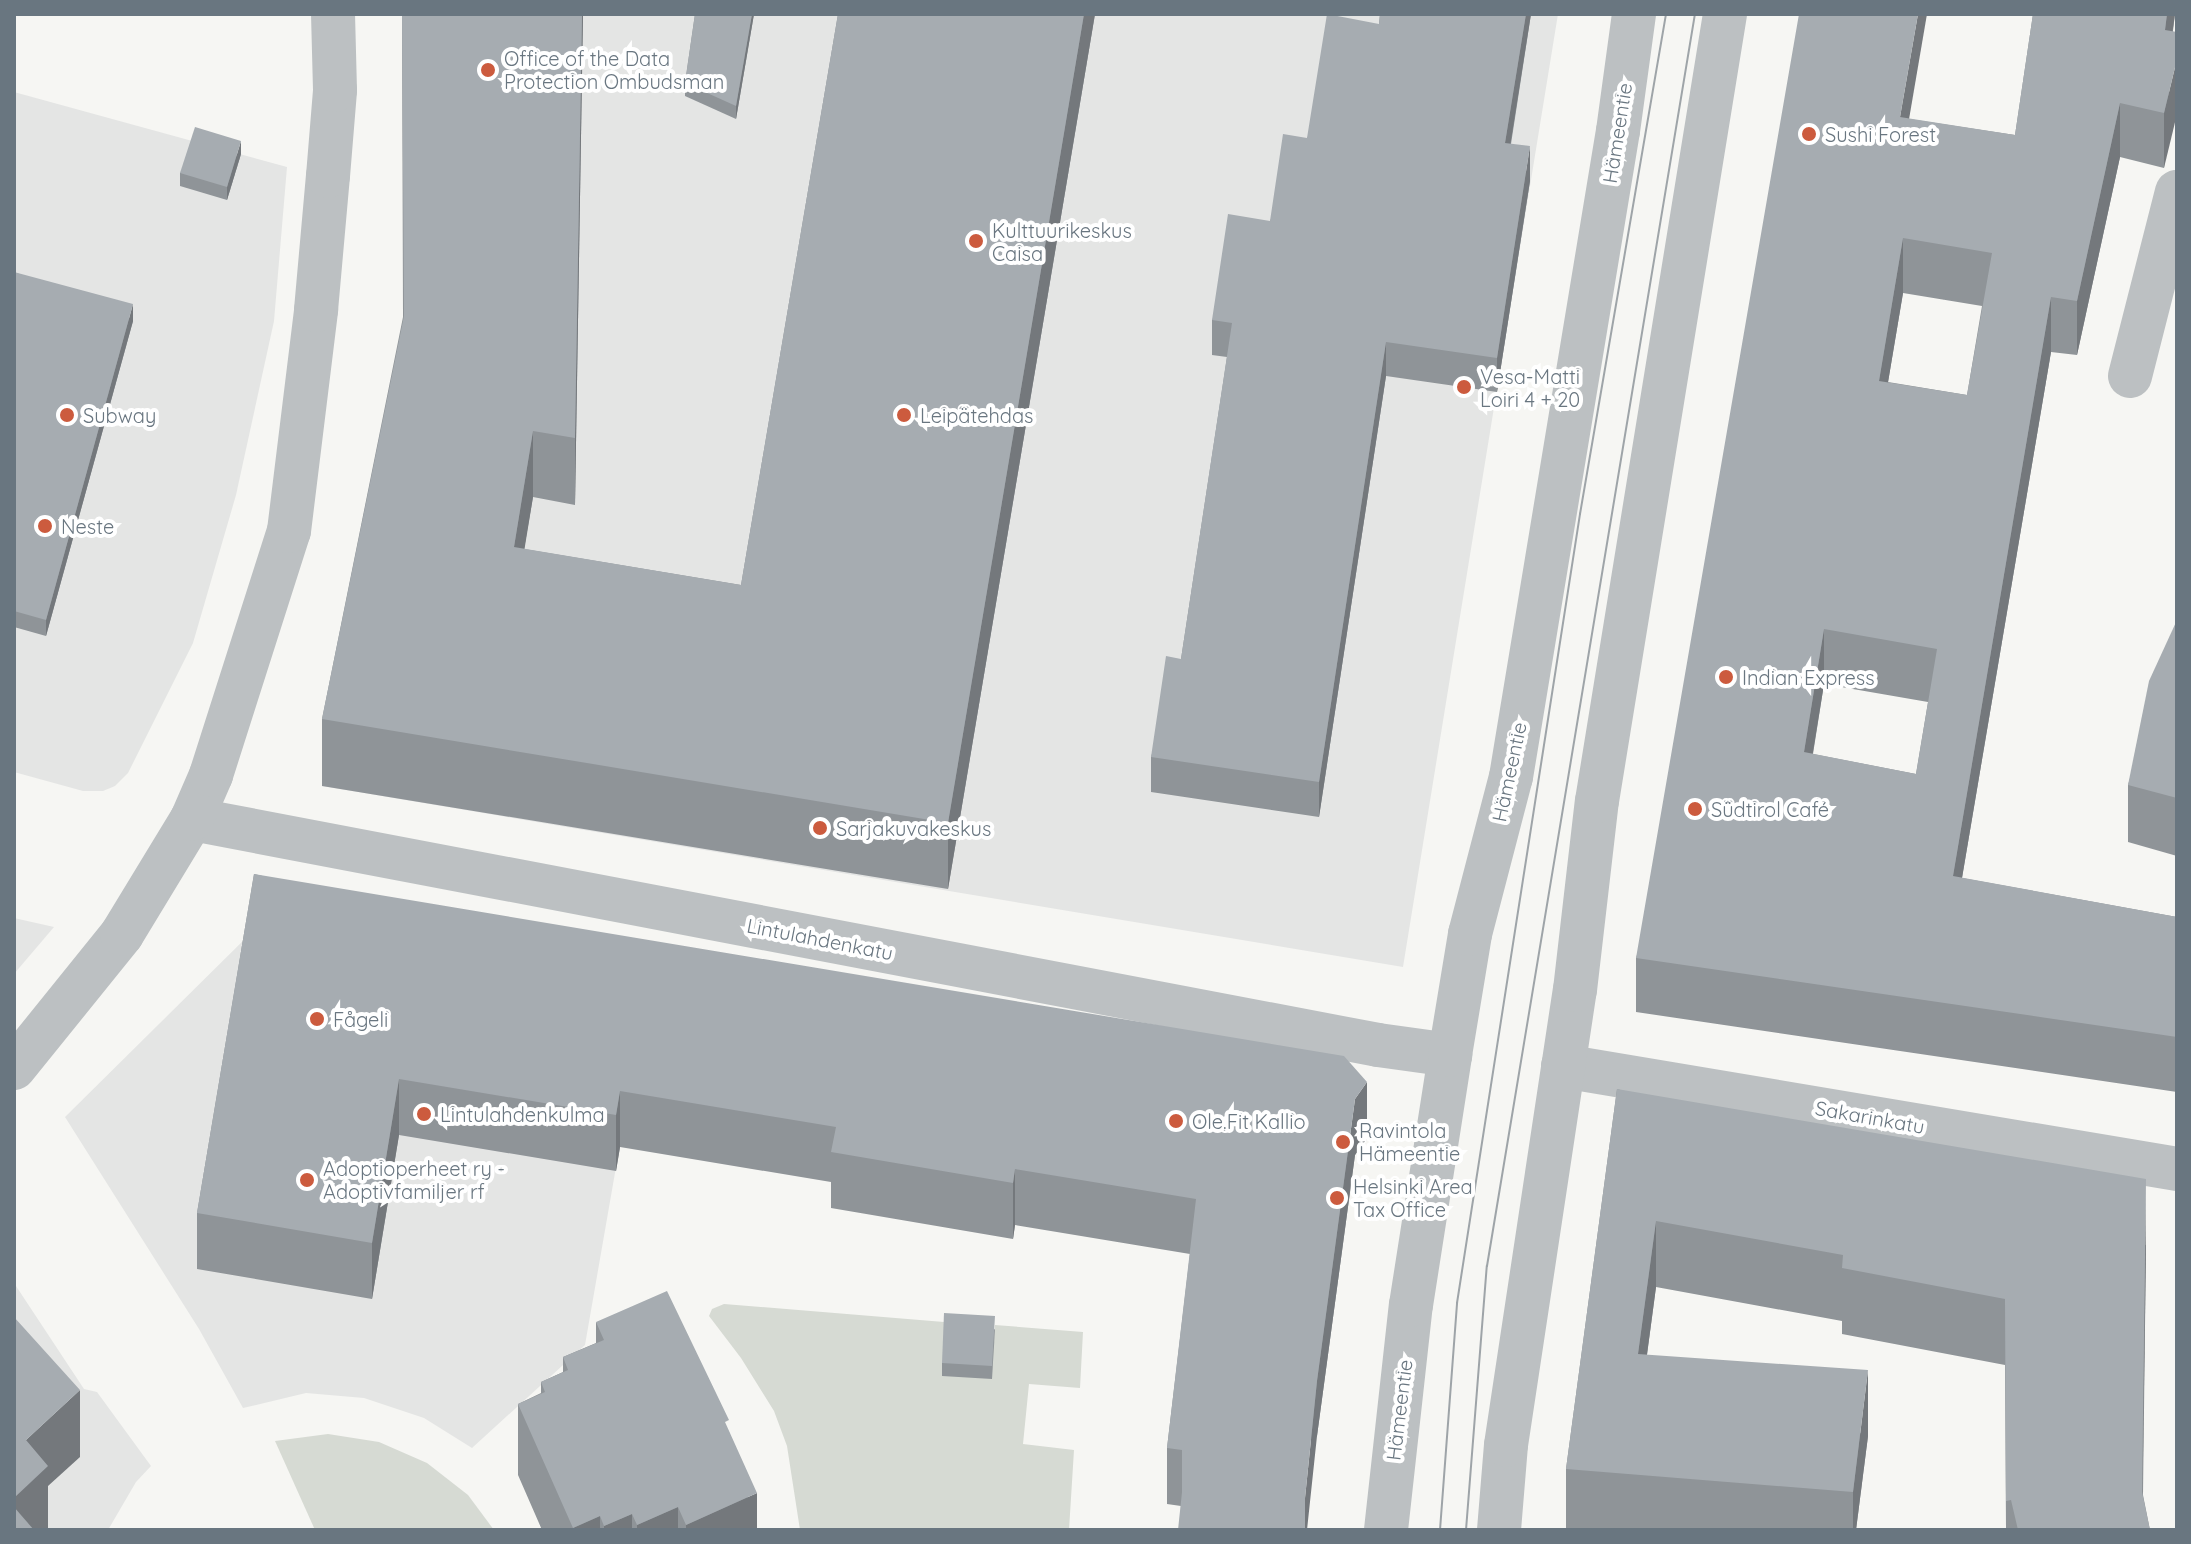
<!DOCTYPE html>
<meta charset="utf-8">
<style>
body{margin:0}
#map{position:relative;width:2191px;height:1544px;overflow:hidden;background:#f6f6f3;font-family:Quicksand,sans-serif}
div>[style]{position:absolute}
.built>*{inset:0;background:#e4e5e4}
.green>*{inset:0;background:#d6dad3}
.minor>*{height:44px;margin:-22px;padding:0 22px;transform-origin:22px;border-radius:22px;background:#bcc0c2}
.tram>*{height:2px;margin:-1px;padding:0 1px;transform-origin:1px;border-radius:1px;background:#9ea4a8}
.wall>*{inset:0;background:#8f9498}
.shaded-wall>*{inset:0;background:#74787c}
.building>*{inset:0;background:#a6acb1}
.dots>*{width:22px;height:22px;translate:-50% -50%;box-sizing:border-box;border:4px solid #fff;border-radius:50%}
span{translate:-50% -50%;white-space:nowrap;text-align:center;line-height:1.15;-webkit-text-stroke:8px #fff;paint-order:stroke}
.poi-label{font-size:20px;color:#697680}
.left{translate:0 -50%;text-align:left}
.street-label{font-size:20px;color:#697680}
.frame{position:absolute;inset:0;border:16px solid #697680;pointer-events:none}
</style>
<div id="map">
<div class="built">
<div style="clip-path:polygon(403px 14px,1558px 14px,1403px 967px,322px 786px,404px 382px)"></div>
<div style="clip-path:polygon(14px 92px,287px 167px,274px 321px,236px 495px,193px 643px,128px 773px,115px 786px,103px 791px,83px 791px,14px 772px)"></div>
<div style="clip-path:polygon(14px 918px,54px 927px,14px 974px)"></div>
<div style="clip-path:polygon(254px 930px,646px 995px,585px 1345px,472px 1448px,424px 1418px,364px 1398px,306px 1393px,243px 1408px,199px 1329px,65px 1117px)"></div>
<div style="clip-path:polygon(14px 1283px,84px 1389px,97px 1392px,151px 1466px,136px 1482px,108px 1530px,14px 1530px)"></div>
</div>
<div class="green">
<div style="clip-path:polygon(724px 1304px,944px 1322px,991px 1379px,995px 1325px,1083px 1332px,1080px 1388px,1029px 1384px,1023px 1444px,1074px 1450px,1069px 1530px,800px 1530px,787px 1446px,774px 1411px,741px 1358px,709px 1316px,712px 1309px)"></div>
<div style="clip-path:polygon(328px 1434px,379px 1442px,427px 1463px,468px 1495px,494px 1530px,315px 1530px,275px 1441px)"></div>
</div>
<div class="minor">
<div style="left:2130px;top:376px;width:190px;rotate:-75.7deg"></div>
<div style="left:192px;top:819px;width:1207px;rotate:10.79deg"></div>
<div style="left:1378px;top:1045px;width:73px;rotate:7.9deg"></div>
<div style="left:1563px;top:1066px;width:623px;rotate:9.52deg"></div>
<div style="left:14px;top:1068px;width:172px;rotate:-51.1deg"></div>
<div style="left:122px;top:934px;width:135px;rotate:-58.7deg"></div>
<div style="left:192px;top:819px;width:48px;rotate:-66.6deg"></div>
<div style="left:211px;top:775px;width:256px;rotate:-72.3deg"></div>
<div style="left:289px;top:531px;width:223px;rotate:-83deg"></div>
<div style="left:316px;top:310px;width:135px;rotate:-84.9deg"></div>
<div style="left:328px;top:176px;width:86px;rotate:-85.3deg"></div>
<div style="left:335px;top:90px;width:76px;rotate:-91.5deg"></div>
<div style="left:1386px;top:1530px;width:226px;rotate:-83.7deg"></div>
<div style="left:1411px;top:1305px;width:253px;rotate:-81.1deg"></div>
<div style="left:1450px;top:1055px;width:123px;rotate:-80.6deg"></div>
<div style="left:1470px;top:934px;width:162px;rotate:-75.4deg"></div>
<div style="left:1511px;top:777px;width:655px;rotate:-80.6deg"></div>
<div style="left:1618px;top:131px;width:118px;rotate:-82.2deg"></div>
<div style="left:1499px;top:1530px;width:85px;rotate:-85.3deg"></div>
<div style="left:1506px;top:1445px;width:460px;rotate:-81.4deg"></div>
<div style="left:1575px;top:990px;width:190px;rotate:-83.4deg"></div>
<div style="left:1597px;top:801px;width:797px;rotate:-80.76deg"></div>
</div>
<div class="tram">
<div style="left:1440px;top:1530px;width:228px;rotate:-85.7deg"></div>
<div style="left:1457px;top:1303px;width:799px;rotate:-81.14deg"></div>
<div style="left:1580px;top:514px;width:507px;rotate:-80.24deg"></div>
<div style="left:1466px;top:1530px;width:265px;rotate:-85.5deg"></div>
<div style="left:1487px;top:1266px;width:1269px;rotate:-80.57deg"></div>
</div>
<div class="wall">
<div style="clip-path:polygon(402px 14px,583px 14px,575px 505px,533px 497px,524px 549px,741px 585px,838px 14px,1095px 14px,948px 889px,322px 786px,322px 719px,403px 317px)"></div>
<div style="clip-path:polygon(695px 14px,754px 14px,736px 119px,685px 96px,685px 83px)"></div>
<div style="clip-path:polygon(1380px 14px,1531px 14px,1511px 144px,1530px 181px,1497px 392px,1386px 376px,1319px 817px,1151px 792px,1151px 757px,1181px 659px,1227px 357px,1212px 355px,1212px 320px,1270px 221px,1307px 138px,1379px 24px)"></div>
<div style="clip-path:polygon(evenodd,2033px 14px,2175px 14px,2173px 31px,2164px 168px,2120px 157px,2077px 355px,2051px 352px,1962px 878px,2177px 917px,2177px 1092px,1636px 1012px,1636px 958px,1909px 119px,2015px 135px,2033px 14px,1903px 293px,1982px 306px,1967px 395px,1888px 382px,1903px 293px,2033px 14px,1824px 684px,1928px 702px,1916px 774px,1813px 754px,1824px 684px)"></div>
<div style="clip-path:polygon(241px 154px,227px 200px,180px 186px,180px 173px)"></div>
<div style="clip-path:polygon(14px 272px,133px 321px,46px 636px,14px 627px)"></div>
<div style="clip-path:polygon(2177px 620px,2177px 856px,2128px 842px,2128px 785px)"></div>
<div style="clip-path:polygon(254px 874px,1367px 1138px,1355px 1155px,1317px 1436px,1181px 1506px,1167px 1504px,1167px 1448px,1190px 1254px,1015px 1225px,1013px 1239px,831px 1208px,831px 1182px,620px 1147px,616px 1171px,399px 1135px,372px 1299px,197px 1269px,197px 1213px)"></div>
<div style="clip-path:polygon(1617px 1089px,2146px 1245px,2143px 1495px,2150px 1530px,2006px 1530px,2005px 1365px,1842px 1334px,1842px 1321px,1656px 1287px,1647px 1355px,1868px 1436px,1856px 1530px,1566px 1530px,1566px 1469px)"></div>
<div style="clip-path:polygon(596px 1322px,729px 1432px,757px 1530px,542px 1530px,518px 1475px,518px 1404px,541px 1393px,541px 1382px,563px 1372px,563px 1357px,596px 1343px)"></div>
<div style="clip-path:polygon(995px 1329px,992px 1379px,942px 1376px,942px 1363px)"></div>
</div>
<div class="shaded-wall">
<div style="clip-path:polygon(582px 14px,583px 14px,575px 505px,575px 438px)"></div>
<div style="clip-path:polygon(752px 14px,754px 14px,736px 119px,736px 106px)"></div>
<div style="clip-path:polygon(1084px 14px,1095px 14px,948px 889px,948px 823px)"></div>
<div style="clip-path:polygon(1526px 14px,1531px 14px,1505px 178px,1505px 143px)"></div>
<div style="clip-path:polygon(1918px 14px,1927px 14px,1900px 172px,1900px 117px)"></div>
<div style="clip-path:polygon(2167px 14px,2175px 14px,2165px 84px,2165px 30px)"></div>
<div style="clip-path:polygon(2177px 59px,2177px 114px,2164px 168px,2164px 113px)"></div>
<div style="clip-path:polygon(2120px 103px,2120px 157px,2077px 355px,2077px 301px)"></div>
<div style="clip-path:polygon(241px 141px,241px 154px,227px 200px,227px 187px)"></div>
<div style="clip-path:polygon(1530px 146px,1530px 181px,1497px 392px,1497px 358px)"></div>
<div style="clip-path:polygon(1903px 238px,1903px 293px,1879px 436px,1879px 381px)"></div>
<div style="clip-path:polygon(2051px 297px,2051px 352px,1953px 931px,1953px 876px)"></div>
<div style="clip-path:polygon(133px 304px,133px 321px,46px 636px,46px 620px)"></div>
<div style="clip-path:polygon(1386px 342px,1386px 376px,1319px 817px,1319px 782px)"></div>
<div style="clip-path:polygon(533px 431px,533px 497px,514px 613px,514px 547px)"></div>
<div style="clip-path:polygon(1824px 629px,1824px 684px,1804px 807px,1804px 752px)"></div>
<div style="clip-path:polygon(399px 1079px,399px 1135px,372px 1299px,372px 1243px)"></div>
<div style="clip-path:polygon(1367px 1082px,1367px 1138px,1355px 1155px,1317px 1436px,1307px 1530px,1305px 1530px,1305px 1498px,1317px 1381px,1355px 1099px)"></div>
<div style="clip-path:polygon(620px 1091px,620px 1147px,616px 1171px,616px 1115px)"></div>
<div style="clip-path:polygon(1015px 1169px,1015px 1225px,1013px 1239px,1013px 1183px)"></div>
<div style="clip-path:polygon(2146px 1179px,2146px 1245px,2142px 1530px)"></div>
<div style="clip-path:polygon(1656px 1221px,1656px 1287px,1638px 1421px,1638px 1354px)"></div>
<div style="clip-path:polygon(1868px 1370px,1868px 1436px,1856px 1530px,1853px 1530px,1853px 1492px)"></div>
<div style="clip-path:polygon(80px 1390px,80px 1457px,48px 1486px,48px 1530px,14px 1530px,14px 1498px,26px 1440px)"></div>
<div style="clip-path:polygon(757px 1493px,757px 1530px,686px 1530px,686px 1525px)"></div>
<div style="clip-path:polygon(678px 1507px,678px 1530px,637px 1530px,637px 1525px)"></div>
<div style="clip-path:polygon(632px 1514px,632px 1530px,604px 1530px,604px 1526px)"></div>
<div style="clip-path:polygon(600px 1516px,600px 1530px,573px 1530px,573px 1528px)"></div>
</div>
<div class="building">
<div style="clip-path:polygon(402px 14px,582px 14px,575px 438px,533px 431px,514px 547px,741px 585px,838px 14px,1084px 14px,948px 823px,322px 719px,404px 316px)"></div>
<div style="clip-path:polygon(695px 14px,752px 14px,736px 106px,685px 83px)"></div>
<div style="clip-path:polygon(1327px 14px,1379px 24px,1380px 14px,1526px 14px,1505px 143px,1530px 146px,1497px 358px,1386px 342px,1319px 782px,1151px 757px,1166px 656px,1181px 659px,1232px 323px,1212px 320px,1228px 214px,1270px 221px,1283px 134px,1307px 138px)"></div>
<div style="clip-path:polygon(evenodd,1799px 14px,1918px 14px,1900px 117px,2015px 135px,2033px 14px,2167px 14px,2165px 30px,2177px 32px,2177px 59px,2164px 113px,2120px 103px,2077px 301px,2051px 297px,1953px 876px,2177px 917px,2177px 1037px,1636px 958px,1799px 14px,1903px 238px,1992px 253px,1967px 395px,1879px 381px,1903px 238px,1799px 14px,1824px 629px,1937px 649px,1916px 774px,1804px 752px,1824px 629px)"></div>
<div style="clip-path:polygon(195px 127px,241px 141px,227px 187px,180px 173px)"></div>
<div style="clip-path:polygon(14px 272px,133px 304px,46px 620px,14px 611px)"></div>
<div style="clip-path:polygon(2177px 620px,2177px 798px,2128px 785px,2149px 681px)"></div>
<div style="clip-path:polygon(254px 874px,1344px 1056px,1367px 1082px,1355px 1099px,1317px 1381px,1305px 1498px,1305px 1530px,1178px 1530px,1182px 1492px,1182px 1450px,1167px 1448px,1196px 1199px,1015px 1169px,1013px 1183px,831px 1152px,836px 1127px,620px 1091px,616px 1115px,399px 1079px,372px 1243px,197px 1213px)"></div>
<div style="clip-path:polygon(1617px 1089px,2146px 1179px,2142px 1492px,2150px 1530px,2018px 1530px,2011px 1500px,2006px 1501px,2005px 1299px,1842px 1268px,1843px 1255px,1656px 1221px,1638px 1354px,1868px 1370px,1853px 1492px,1566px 1469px)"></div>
<div style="clip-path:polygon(667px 1291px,729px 1420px,725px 1422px,757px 1493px,686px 1525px,678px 1507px,637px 1525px,632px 1514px,604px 1526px,600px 1516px,573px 1528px,518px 1404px,545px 1392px,541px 1382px,568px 1370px,563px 1357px,604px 1340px,596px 1322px)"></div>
<div style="clip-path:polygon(944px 1313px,995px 1316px,992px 1366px,942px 1363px)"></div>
<div style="clip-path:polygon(14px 1317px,80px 1390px,26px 1440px,48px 1466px,14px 1498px)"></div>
<div style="clip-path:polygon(14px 1507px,34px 1530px,14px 1530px)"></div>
</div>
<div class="dots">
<div style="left:488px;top:70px;background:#cc5b3e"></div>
<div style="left:1809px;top:134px;background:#cc5b3e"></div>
<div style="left:976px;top:241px;background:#cc5b3e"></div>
<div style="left:1464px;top:387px;background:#cc5b3e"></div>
<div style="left:67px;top:415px;background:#cc5b3e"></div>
<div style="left:904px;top:415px;background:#cc5b3e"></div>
<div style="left:45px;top:526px;background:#cc5b3e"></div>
<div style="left:1726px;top:677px;background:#cc5b3e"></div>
<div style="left:1695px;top:809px;background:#cc5b3e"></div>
<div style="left:820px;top:828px;background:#cc5b3e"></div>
<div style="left:317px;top:1019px;background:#cc5b3e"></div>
<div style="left:424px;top:1114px;background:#cc5b3e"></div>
<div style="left:1176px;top:1121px;background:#cc5b3e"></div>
<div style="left:1343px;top:1142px;background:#cc5b3e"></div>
<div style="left:307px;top:1180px;background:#cc5b3e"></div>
<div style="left:1337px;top:1198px;background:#cc5b3e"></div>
</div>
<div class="poi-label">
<span class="left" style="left:504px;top:70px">Office of the Data<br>Protection Ombudsman</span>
<span class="left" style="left:1825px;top:134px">Sushi Forest</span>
<span class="left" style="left:992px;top:242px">Kulttuurikeskus<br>Caisa</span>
<span class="left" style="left:1480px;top:388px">Vesa-Matti<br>Loiri 4 + 20</span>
<span class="left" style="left:83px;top:415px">Subway</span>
<span class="left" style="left:920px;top:415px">Leipätehdas</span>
<span class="left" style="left:61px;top:526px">Neste</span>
<span class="left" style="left:1742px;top:677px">Indian Express</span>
<span class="left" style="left:1711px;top:809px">Südtirol Café</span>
<span class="left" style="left:836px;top:828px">Sarjakuvakeskus</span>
<span class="left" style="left:333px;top:1019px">Fågeli</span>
<span class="left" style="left:440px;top:1114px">Lintulahdenkulma</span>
<span class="left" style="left:1192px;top:1121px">Ole.Fit Kallio</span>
<span class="left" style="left:1359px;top:1142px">Ravintola<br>Hämeentie</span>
<span class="left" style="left:323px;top:1180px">Adoptioperheet ry -<br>Adoptivfamiljer rf</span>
<span class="left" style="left:1353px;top:1198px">Helsinki Area<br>Tax Office</span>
</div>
<div class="street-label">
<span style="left:1617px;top:133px;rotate:-81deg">Hämeentie</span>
<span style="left:1509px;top:772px;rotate:-78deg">Hämeentie</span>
<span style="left:820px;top:939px;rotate:11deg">Lintulahdenkatu</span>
<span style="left:1870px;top:1117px;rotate:10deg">Sakarinkatu</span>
<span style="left:1399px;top:1410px;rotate:-83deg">Hämeentie</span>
</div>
<div class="frame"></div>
</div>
